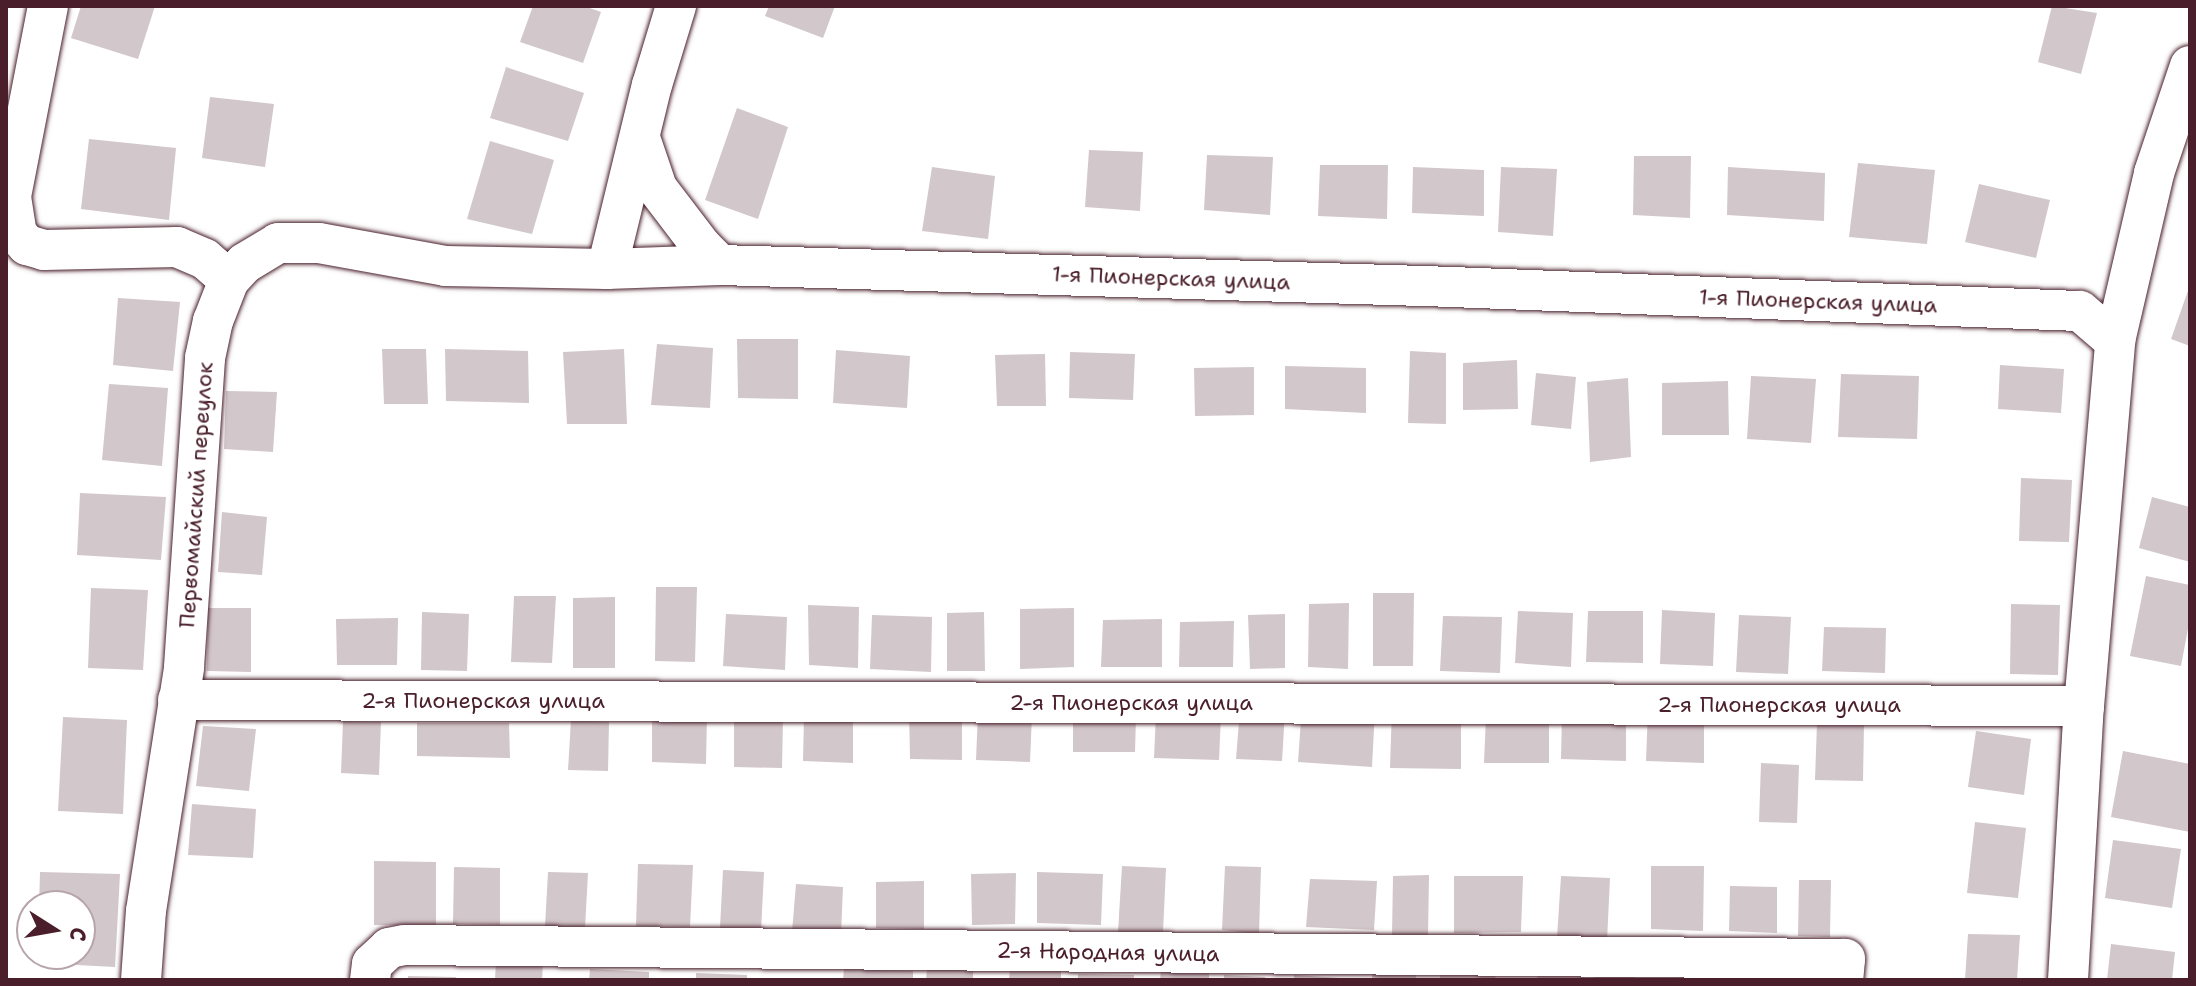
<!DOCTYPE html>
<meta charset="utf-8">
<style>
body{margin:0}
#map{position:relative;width:2196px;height:986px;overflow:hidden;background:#fff;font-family:"Shantell Sans",sans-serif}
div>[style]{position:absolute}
.building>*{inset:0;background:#d2c7cb}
.roads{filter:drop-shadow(0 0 2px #4a1f2b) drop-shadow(0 0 2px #4a1f2b)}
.minor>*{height:40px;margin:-20px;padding:0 20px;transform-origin:20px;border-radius:20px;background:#fff}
span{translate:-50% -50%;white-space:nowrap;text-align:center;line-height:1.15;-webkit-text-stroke:8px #fff;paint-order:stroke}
.street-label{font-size:22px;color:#4a1f2b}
.frame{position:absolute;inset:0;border:8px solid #4a1f2b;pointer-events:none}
.north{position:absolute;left:16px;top:890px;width:80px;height:80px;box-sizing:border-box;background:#fff;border:2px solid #b7a5aa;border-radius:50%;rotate:101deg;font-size:22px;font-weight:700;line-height:32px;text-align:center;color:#4a1f2b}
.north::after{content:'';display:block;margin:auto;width:28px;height:36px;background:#4a1f2b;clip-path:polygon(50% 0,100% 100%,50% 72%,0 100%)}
</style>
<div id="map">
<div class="building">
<div style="clip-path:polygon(81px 6px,155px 6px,138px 59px,71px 38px)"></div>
<div style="clip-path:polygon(533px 6px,584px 6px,601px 12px,583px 63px,520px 42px)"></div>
<div style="clip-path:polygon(769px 6px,835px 6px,823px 38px,765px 16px)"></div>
<div style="clip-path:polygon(2052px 6px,2097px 13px,2081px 74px,2038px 62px)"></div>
<div style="clip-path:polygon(506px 67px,584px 93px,568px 141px,490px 118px)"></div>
<div style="clip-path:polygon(210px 97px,274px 104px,265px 167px,202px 158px)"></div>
<div style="clip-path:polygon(737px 108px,788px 127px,758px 219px,705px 200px)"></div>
<div style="clip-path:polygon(89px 139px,176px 148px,169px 220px,81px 209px)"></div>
<div style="clip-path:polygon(490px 141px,554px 160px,532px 234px,467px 219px)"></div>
<div style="clip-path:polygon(1089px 150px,1143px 152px,1140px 211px,1085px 207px)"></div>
<div style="clip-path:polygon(1207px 155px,1273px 157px,1270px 215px,1204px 210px)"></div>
<div style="clip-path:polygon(1634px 156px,1691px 156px,1690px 218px,1633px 215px)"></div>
<div style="clip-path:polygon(1858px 163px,1935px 170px,1927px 244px,1849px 237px)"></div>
<div style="clip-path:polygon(1320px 165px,1388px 165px,1387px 219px,1318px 216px)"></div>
<div style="clip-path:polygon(932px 167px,995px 176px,988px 239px,922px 231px)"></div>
<div style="clip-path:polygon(1413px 167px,1484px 170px,1484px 216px,1412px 213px)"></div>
<div style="clip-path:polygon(1501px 167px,1557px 169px,1553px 236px,1498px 232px)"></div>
<div style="clip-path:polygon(1728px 167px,1825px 173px,1824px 221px,1727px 215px)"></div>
<div style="clip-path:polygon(1979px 184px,2050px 200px,2036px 258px,1965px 242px)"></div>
<div style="clip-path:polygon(2190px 285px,2190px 346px,2171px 339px)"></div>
<div style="clip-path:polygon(118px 298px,180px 302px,173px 371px,113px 365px)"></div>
<div style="clip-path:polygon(737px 339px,798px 339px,798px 399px,738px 398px)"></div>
<div style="clip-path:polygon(657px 344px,713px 348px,710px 408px,651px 405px)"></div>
<div style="clip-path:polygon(382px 349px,426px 349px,428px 404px,384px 404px)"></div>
<div style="clip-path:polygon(445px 349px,528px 351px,529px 403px,446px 401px)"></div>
<div style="clip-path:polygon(624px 349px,627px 424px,567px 424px,563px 352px)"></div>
<div style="clip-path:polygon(836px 350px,910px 356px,907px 408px,833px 403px)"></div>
<div style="clip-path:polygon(1410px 351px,1446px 353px,1446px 424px,1408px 423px)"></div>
<div style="clip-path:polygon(1070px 352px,1135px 354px,1133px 400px,1069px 398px)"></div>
<div style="clip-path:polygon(1045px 354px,1046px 406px,997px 406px,995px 355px)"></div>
<div style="clip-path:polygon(1517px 360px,1518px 409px,1463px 410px,1463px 363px)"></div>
<div style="clip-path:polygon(2000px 365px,2064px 369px,2061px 413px,1998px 409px)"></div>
<div style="clip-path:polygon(1285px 366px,1366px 368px,1366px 413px,1285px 409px)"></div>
<div style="clip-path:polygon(1254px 367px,1254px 415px,1195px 416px,1194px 368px)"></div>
<div style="clip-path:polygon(1536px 373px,1576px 377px,1571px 429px,1531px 425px)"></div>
<div style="clip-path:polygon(1841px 374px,1919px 376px,1917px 439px,1838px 437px)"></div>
<div style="clip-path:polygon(1751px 376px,1816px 379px,1811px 443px,1747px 439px)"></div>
<div style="clip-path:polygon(1628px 378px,1631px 457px,1590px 462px,1587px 382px)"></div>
<div style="clip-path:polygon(1728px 381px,1729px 435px,1662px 435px,1662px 383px)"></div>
<div style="clip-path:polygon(109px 384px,168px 388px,162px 466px,102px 460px)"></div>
<div style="clip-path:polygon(226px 391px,277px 392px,273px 452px,224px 449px)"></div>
<div style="clip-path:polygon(2021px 478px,2072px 480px,2069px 542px,2019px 541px)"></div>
<div style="clip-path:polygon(80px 493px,166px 497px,161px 560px,77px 555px)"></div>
<div style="clip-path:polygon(2152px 497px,2190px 507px,2190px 562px,2139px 548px)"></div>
<div style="clip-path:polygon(222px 512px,267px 517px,262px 575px,218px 572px)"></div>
<div style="clip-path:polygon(2146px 576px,2190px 585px,2190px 618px,2181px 666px,2130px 656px)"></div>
<div style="clip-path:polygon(656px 587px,697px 587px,695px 662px,655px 661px)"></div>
<div style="clip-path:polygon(91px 588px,148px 590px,143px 670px,88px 668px)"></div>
<div style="clip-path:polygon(1373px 593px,1414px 593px,1413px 666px,1373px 666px)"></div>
<div style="clip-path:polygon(514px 596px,556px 596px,552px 663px,511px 662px)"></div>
<div style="clip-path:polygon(615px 597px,615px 668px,573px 668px,573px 598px)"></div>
<div style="clip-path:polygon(1349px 603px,1348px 669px,1308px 667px,1309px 604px)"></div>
<div style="clip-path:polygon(2011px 604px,2060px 605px,2058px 675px,2010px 674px)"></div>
<div style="clip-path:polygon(808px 605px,859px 607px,858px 668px,809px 665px)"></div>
<div style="clip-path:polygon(208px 608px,251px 608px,251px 672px,207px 671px)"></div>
<div style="clip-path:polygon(1074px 608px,1074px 667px,1020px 669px,1020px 609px)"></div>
<div style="clip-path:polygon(1662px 610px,1715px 613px,1713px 666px,1660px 664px)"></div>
<div style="clip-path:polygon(1518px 611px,1573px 613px,1571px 667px,1515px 663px)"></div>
<div style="clip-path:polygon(1588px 611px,1643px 611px,1643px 663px,1586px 662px)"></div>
<div style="clip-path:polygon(422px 612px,469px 614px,467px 671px,421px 670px)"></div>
<div style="clip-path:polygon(984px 612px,985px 671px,947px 671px,947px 613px)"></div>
<div style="clip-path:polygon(726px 614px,787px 617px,785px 670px,723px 666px)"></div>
<div style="clip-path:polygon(1285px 614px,1285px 668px,1250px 669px,1248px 615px)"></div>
<div style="clip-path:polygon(872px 615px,932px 617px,931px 672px,870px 669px)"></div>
<div style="clip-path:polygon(1739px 615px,1791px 617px,1788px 674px,1736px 672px)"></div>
<div style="clip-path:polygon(1443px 616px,1502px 617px,1500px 673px,1440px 671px)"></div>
<div style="clip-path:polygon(398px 618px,397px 665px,337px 665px,336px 619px)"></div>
<div style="clip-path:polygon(1162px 619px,1162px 667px,1101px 667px,1103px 620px)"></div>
<div style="clip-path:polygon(1234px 621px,1233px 667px,1179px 667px,1180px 622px)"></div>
<div style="clip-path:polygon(1824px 627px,1886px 628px,1885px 673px,1822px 671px)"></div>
<div style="clip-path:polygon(1302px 705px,1375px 709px,1372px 767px,1298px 762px)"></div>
<div style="clip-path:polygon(1392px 707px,1461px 709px,1461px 769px,1390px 768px)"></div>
<div style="clip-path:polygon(909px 709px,962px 709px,962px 760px,910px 759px)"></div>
<div style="clip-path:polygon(1240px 709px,1285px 712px,1282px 761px,1236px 759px)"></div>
<div style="clip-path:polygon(1648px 710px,1704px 712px,1704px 763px,1646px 761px)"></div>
<div style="clip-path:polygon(652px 713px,707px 714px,706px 764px,652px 762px)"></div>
<div style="clip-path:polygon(978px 713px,1032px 715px,1030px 762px,976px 760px)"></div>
<div style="clip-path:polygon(1562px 713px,1626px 714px,1626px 761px,1561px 759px)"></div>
<div style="clip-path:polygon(1156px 714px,1221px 715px,1219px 760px,1154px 758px)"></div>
<div style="clip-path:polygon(1073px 715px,1136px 716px,1135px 752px,1073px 752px)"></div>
<div style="clip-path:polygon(804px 716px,853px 719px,853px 763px,803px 761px)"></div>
<div style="clip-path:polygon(1486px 716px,1549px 716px,1549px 763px,1484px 763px)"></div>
<div style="clip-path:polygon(63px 717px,127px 720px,123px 814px,58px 811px)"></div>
<div style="clip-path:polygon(734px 717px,783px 717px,782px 768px,734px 767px)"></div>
<div style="clip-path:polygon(571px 720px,609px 722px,608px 771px,568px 770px)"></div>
<div style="clip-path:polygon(343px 721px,381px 722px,379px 775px,341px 773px)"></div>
<div style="clip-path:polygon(417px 723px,509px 723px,510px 758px,417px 756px)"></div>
<div style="clip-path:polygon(1817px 723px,1864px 724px,1863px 781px,1815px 780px)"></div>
<div style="clip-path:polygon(203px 726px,256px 729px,249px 791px,196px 786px)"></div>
<div style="clip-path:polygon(1976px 731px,2031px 739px,2024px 795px,1968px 787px)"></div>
<div style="clip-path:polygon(2123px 751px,2190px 764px,2190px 832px,2111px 817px)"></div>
<div style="clip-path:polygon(1761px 763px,1799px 765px,1797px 823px,1759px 822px)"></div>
<div style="clip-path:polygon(192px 804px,256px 809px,253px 858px,188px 855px)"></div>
<div style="clip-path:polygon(1975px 822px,2026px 828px,2018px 898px,1967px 893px)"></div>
<div style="clip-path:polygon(2113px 840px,2181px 849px,2172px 908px,2105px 898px)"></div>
<div style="clip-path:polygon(374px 861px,436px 862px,436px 926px,374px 925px)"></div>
<div style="clip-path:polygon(638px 864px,693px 865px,690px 927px,636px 926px)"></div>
<div style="clip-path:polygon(1122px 866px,1166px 868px,1163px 932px,1118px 932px)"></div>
<div style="clip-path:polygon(1225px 866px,1261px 867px,1259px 934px,1222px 930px)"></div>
<div style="clip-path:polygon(1651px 866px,1704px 866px,1703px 931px,1651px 929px)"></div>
<div style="clip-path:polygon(454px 867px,500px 868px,500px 925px,453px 924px)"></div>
<div style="clip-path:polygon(723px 870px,764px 872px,761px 931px,720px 928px)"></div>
<div style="clip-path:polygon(40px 872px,120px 874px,115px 967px,38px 963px,38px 954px,80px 954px,80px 906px,39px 906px)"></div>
<div style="clip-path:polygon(548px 872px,588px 873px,585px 928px,545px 927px)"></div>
<div style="clip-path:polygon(1037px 872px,1103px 874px,1101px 925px,1037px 923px)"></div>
<div style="clip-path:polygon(1016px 873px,1015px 924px,972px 925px,971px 874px)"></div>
<div style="clip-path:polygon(1429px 875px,1428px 937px,1392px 935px,1393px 876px)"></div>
<div style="clip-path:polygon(1454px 876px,1523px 876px,1521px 932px,1454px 933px)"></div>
<div style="clip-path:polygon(1561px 876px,1610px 878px,1607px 941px,1557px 938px)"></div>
<div style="clip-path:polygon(1310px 879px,1377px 881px,1374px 930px,1306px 927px)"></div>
<div style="clip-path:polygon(1799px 880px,1831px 880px,1830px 937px,1798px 936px)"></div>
<div style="clip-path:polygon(924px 881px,924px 929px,876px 928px,876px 882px)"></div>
<div style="clip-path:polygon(796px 884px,843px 887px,841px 935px,792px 932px)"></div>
<div style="clip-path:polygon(1730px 886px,1777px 887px,1777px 933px,1729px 931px)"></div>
<div style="clip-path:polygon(1968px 934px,2020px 935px,2017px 980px,1965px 980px)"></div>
<div style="clip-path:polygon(2111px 944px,2175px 952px,2172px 980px,2107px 980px)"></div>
<div style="clip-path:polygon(496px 962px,543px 963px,542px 980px,495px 980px)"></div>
<div style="clip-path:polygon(927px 968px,973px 971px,973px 980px,926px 980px)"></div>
<div style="clip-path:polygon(590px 969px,649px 972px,649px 980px,589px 980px)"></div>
<div style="clip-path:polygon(844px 969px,913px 971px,913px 980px,843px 980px)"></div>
<div style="clip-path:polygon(1010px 969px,1061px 970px,1061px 980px,1009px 980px)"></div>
<div style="clip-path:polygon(1161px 970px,1209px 971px,1209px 980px,1160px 980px)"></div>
<div style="clip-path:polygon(1440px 970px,1496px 974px,1495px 980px,1440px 980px)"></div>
<div style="clip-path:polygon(1538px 972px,1584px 977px,1584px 980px,1537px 980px)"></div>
<div style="clip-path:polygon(1594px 972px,1635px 973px,1635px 980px,1594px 980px)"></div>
<div style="clip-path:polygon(696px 973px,747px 975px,747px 980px,696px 980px)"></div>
<div style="clip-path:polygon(1078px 974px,1134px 975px,1134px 980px,1078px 980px)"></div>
<div style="clip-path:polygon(1372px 974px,1416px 975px,1416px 980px,1372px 980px)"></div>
<div style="clip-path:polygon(1224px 975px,1265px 977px,1265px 980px,1224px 980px)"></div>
<div style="clip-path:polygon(1294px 975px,1340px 978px,1340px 980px,1294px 980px)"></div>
<div style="clip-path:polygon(408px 976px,456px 977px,456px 980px,408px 980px)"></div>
</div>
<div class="roads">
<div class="minor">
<div style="left:48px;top:6px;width:195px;rotate:101deg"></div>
<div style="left:11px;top:197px;width:37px;rotate:81deg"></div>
<div style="left:17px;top:234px;width:15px;rotate:48deg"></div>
<div style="left:27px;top:245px;width:18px;rotate:16deg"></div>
<div style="left:44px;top:250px;width:133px;rotate:-1.3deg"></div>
<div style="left:177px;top:247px;width:30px;rotate:23deg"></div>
<div style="left:205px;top:259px;width:32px;rotate:41deg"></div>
<div style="left:640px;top:138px;width:53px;rotate:71.2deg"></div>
<div style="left:657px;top:188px;width:74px;rotate:52.7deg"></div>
<div style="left:702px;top:247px;width:25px;rotate:45deg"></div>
<div style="left:607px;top:269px;width:189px;rotate:-76.3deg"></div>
<div style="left:652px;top:85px;width:83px;rotate:-73.1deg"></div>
<div style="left:178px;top:700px;width:1906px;rotate:0.18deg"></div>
<div style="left:141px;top:980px;width:69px;rotate:-85.9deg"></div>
<div style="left:146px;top:911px;width:247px;rotate:-81.1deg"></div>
<div style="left:184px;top:667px;width:310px;rotate:-86.1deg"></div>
<div style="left:205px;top:358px;width:38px;rotate:-78deg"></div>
<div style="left:213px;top:321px;width:44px;rotate:-68.7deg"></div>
<div style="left:229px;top:280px;width:23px;rotate:-47deg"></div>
<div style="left:245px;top:263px;width:39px;rotate:-31deg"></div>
<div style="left:278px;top:243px;width:41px"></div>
<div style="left:319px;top:243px;width:128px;rotate:10.3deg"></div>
<div style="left:445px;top:266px;width:162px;rotate:1.1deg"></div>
<div style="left:607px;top:269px;width:113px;rotate:-2deg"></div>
<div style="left:720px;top:265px;width:705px;rotate:1.71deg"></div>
<div style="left:1425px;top:286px;width:655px;rotate:2.19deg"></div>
<div style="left:2080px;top:311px;width:46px;rotate:40.6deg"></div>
<div style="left:370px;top:980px;width:16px;rotate:-83deg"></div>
<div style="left:372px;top:964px;width:23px;rotate:-43deg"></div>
<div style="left:389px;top:948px;width:15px;rotate:-11deg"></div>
<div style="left:404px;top:945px;width:1441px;rotate:0.56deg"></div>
<div style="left:1845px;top:959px;width:21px;rotate:95deg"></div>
<div style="left:2068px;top:980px;width:274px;rotate:-86.7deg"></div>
<div style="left:2084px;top:706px;width:366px;rotate:-85.1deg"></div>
<div style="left:2115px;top:341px;width:172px;rotate:-76.9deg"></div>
<div style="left:2154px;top:173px;width:113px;rotate:-71.4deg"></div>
</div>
</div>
<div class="street-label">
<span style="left:1171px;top:278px;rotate:2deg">1-я Пионерская улица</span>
<span style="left:1818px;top:301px;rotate:2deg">1-я Пионерская улица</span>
<span style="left:196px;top:495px;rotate:-86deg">Первомайский переулок</span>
<span style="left:483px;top:701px">2-я Пионерская улица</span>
<span style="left:1131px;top:703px">2-я Пионерская улица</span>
<span style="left:1779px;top:705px">2-я Пионерская улица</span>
<span style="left:1108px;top:952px;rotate:1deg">2-я Народная улица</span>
</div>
<div class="frame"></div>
<div class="north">С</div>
</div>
